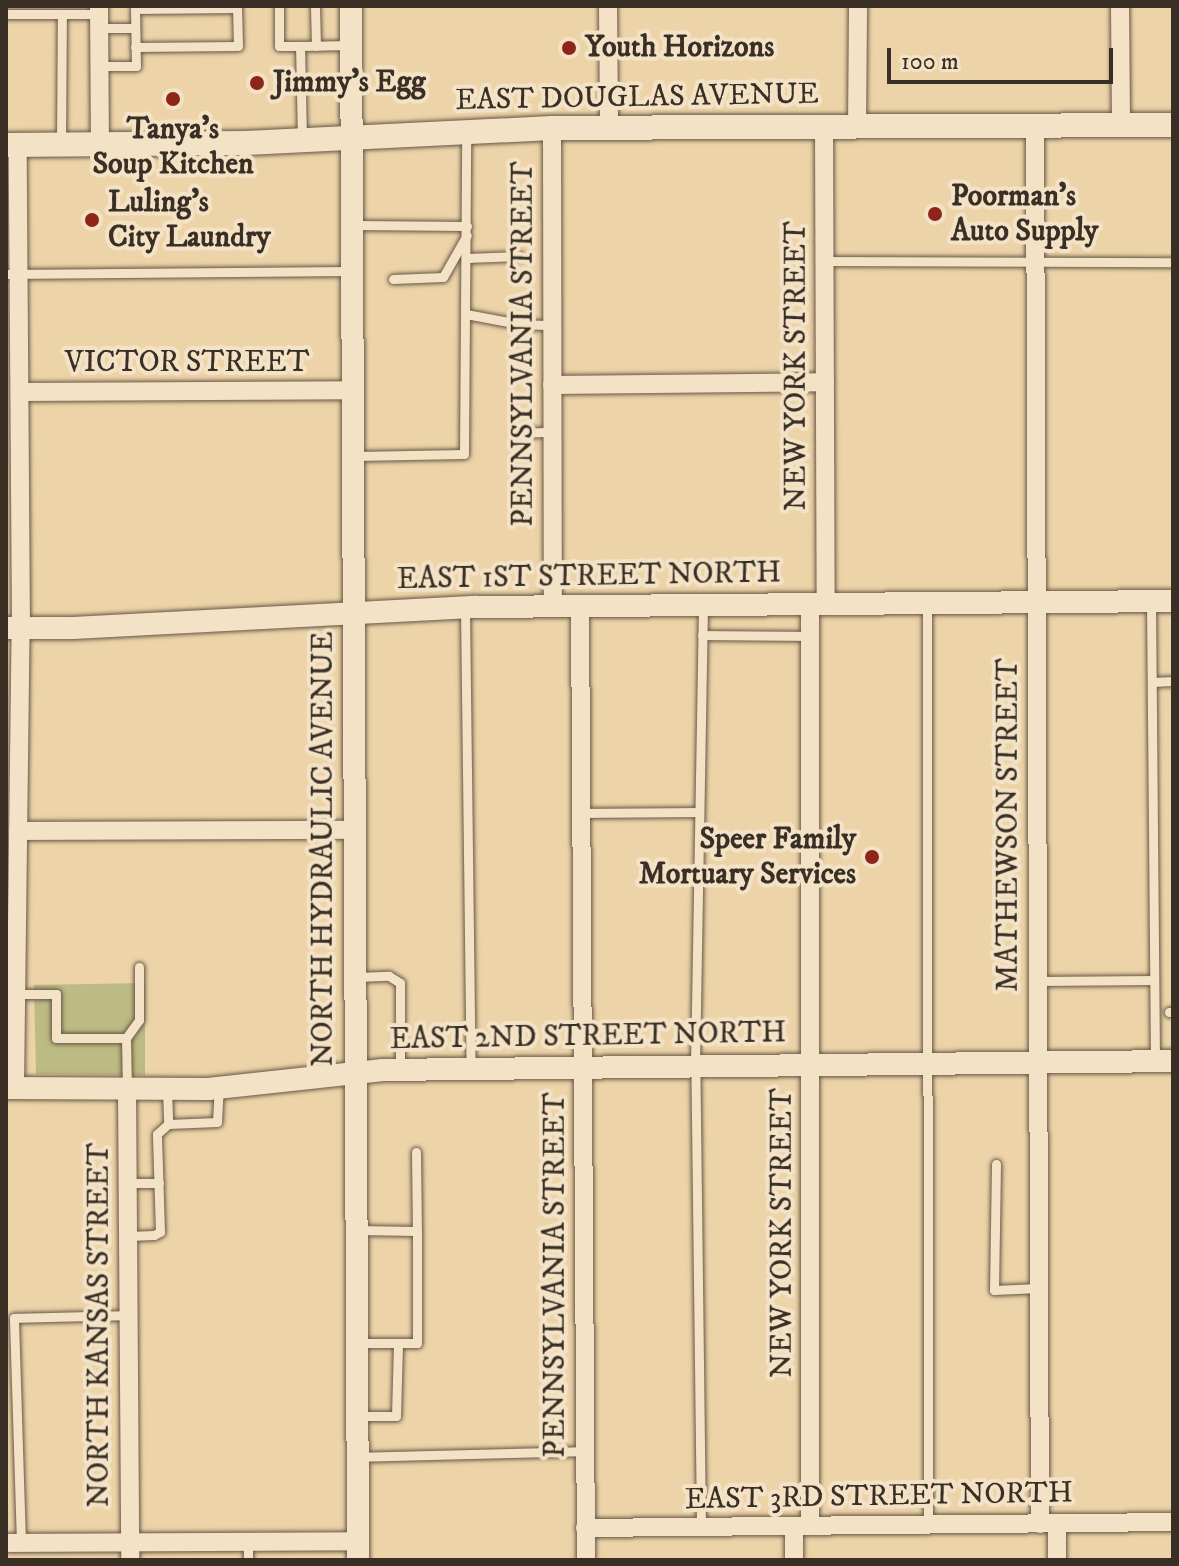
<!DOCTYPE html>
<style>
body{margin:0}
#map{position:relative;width:1179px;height:1566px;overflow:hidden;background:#edd3a8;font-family:"IM FELL DW Pica",serif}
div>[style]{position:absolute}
.green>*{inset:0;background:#bdbb84}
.roads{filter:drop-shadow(0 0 2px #665846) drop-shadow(0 0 2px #665846)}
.service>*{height:9px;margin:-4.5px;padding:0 4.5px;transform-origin:4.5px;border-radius:4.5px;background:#f3e2c6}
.minor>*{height:18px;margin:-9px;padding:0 9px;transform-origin:9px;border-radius:9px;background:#f3e2c6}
.tertiary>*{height:22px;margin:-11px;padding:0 11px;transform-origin:11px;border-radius:11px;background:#f3e2c6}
.secondary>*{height:24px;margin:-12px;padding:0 12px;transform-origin:12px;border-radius:12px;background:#f3e2c6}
.dots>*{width:22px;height:22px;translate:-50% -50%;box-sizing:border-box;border:4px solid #f3e2c6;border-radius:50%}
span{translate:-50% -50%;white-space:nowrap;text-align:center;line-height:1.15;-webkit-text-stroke:8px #f3e2c6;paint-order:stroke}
.poi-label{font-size:30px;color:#392f25;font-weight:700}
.left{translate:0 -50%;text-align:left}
.right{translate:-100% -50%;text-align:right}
.street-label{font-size:30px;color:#392f25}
.frame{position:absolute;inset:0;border:8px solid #392f25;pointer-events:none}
.scale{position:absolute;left:887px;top:48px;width:226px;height:36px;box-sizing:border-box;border:4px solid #392f25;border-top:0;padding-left:10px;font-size:24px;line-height:28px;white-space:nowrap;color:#392f25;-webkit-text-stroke:6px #f3e2c6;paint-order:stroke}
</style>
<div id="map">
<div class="green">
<div style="clip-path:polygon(145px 983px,145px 1075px,36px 1074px,34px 985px)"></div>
</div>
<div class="roads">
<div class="service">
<div style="left:279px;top:6px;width:40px;rotate:90deg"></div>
<div style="left:279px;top:46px;width:21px"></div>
<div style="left:315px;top:6px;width:40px;rotate:88.6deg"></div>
<div style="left:6px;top:14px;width:93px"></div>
<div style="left:100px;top:28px;width:35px"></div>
<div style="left:135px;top:47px;width:103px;rotate:-0.6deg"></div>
<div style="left:238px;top:46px;width:40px;rotate:-91.4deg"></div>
<div style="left:100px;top:66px;width:36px"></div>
<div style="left:136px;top:66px;width:57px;rotate:-91deg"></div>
<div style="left:135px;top:9px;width:102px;rotate:-0.6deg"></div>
<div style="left:302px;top:139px;width:93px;rotate:-91.2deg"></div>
<div style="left:300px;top:46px;width:52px;rotate:-1.1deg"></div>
<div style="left:61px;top:145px;width:131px;rotate:-89.6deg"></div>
<div style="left:353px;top:225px;width:114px;rotate:0.5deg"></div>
<div style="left:467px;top:258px;width:52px;rotate:-2.2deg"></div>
<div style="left:825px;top:261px;width:348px;rotate:0.2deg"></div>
<div style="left:6px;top:274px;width:345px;rotate:-0.5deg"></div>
<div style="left:393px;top:279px;width:50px;rotate:-2.3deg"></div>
<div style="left:443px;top:277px;width:48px;rotate:-60.3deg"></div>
<div style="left:466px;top:314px;width:54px;rotate:10.7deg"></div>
<div style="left:519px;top:324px;width:33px;rotate:2deg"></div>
<div style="left:515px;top:433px;width:38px;rotate:-2deg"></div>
<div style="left:355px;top:456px;width:109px;rotate:-1.1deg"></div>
<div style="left:464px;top:454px;width:319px;rotate:-89.6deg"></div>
<div style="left:1151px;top:601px;width:460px;rotate:89.5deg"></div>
<div style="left:927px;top:603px;width:922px;rotate:89.94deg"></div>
<div style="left:465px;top:608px;width:460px;rotate:89.3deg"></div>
<div style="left:702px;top:635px;width:109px;rotate:0.5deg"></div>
<div style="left:1152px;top:682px;width:21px;rotate:-3deg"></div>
<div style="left:581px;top:813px;width:116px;rotate:-0.5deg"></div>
<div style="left:356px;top:977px;width:33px;rotate:-2deg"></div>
<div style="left:389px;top:976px;width:13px;rotate:32deg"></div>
<div style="left:400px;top:983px;width:86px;rotate:90deg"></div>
<div style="left:1038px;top:981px;width:116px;rotate:-0.5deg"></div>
<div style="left:16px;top:994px;width:40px"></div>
<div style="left:56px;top:994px;width:44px;rotate:90deg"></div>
<div style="left:56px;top:1038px;width:70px"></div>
<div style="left:126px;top:1038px;width:51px;rotate:88.9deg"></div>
<div style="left:1169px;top:1012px;width:4px"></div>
<div style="left:126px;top:1038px;width:22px;rotate:-54deg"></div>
<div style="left:139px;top:1020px;width:53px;rotate:-90deg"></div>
<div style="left:167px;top:1089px;width:35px;rotate:88deg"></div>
<div style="left:416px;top:1152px;width:79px;rotate:89.3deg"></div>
<div style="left:996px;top:1164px;width:126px;rotate:90.9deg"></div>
<div style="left:994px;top:1290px;width:45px;rotate:-2.5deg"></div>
<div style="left:127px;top:1183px;width:32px"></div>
<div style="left:356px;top:1230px;width:61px;rotate:0.9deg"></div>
<div style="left:417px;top:1231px;width:112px;rotate:90deg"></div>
<div style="left:417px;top:1343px;width:60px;rotate:180deg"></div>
<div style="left:128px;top:1236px;width:26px;rotate:-2deg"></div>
<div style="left:154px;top:1235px;width:7px;rotate:-27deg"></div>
<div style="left:160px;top:1232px;width:98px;rotate:-91.8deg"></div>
<div style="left:157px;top:1134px;width:15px;rotate:-42deg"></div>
<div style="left:168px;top:1124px;width:49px;rotate:-2.3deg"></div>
<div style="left:217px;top:1122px;width:33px;rotate:-87deg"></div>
<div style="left:357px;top:1416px;width:39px"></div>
<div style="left:396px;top:1416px;width:73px;rotate:-88.4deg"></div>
<div style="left:357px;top:1457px;width:228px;rotate:-1.5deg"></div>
<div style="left:701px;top:1527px;width:462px;rotate:-90.7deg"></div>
<div style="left:695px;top:1065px;width:458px;rotate:-89deg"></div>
<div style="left:248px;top:1541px;width:19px;rotate:90deg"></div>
<div style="left:21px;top:1543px;width:225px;rotate:-91.8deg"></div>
<div style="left:14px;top:1318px;width:114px;rotate:-1.5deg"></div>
</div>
<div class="minor">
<div style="left:99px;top:6px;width:138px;rotate:89.6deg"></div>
<div style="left:608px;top:6px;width:122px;rotate:89.5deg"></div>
<div style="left:1120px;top:6px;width:119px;rotate:89.5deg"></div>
<div style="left:1035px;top:126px;width:1398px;rotate:89.8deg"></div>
<div style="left:824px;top:127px;width:477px;rotate:89.8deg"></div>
<div style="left:857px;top:127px;width:121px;rotate:-89.5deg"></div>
<div style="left:552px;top:128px;width:479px;rotate:89.9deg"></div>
<div style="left:552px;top:385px;width:273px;rotate:-0.6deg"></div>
<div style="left:20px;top:392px;width:334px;rotate:-0.3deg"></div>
<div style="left:580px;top:606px;width:954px;rotate:89.64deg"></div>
<div style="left:18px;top:831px;width:336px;rotate:-0.2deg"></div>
<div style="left:15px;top:1088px;width:460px;rotate:-89.3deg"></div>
<div style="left:21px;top:628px;width:483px;rotate:-90.4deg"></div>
<div style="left:127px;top:1089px;width:471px;rotate:89.6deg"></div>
<div style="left:794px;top:1526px;width:34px;rotate:90deg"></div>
<div style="left:810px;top:1526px;width:922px;rotate:-90deg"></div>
<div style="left:585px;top:1528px;width:588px;rotate:-0.58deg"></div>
<div style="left:9px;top:1543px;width:349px;rotate:-0.3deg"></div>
<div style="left:1057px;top:1560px;width:37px;rotate:-90deg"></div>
</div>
<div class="tertiary">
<div style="left:351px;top:6px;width:1554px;rotate:89.74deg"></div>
<div style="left:6px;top:628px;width:67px"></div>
<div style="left:73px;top:628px;width:404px;rotate:-3deg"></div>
<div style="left:476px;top:607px;width:697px;rotate:-0.49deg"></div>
<div style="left:6px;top:1088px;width:202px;rotate:0.3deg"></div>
<div style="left:208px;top:1089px;width:176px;rotate:-6.2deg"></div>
<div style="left:383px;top:1070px;width:790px;rotate:-0.65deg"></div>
</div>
<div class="secondary">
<div style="left:6px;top:145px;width:240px;rotate:-0.5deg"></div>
<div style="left:246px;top:143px;width:306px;rotate:-2.8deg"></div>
<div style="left:552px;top:128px;width:621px;rotate:-0.28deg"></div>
</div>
</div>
<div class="dots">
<div style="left:569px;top:48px;background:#8f2418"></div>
<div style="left:257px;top:83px;background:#8f2418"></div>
<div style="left:173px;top:99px;background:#8f2418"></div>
<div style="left:935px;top:214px;background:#8f2418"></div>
<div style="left:92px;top:220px;background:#8f2418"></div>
<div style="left:872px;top:857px;background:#8f2418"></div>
</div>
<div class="poi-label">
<span class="left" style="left:585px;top:48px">Youth Horizons</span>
<span class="left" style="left:273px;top:83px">Jimmy's Egg</span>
<span style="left:173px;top:147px">Tanya's<br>Soup Kitchen</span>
<span class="left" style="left:951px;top:214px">Poorman's<br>Auto Supply</span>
<span class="left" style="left:108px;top:220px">Luling's<br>City Laundry</span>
<span class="right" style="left:856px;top:857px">Speer Family<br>Mortuary Services</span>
</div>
<div class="street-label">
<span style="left:637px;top:98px;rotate:-1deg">EAST DOUGLAS AVENUE</span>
<span style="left:524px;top:344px;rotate:-90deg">PENNSYLVANIA STREET</span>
<span style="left:187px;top:363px">VICTOR STREET</span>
<span style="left:797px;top:366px;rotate:-90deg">NEW YORK STREET</span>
<span style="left:589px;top:577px;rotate:-1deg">EAST 1ST STREET NORTH</span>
<span style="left:1009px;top:825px;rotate:-90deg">MATHEWSON STREET</span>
<span style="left:324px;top:849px;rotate:-90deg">NORTH HYDRAULIC AVENUE</span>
<span style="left:588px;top:1037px;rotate:-1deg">EAST 2ND STREET NORTH</span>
<span style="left:783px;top:1233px;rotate:-90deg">NEW YORK STREET</span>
<span style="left:556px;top:1275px;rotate:-90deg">PENNSYLVANIA STREET</span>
<span style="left:100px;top:1325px;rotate:-90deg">NORTH KANSAS STREET</span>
<span style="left:879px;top:1497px;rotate:-1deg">EAST 3RD STREET NORTH</span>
</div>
<div class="frame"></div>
<div class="scale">100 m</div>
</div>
